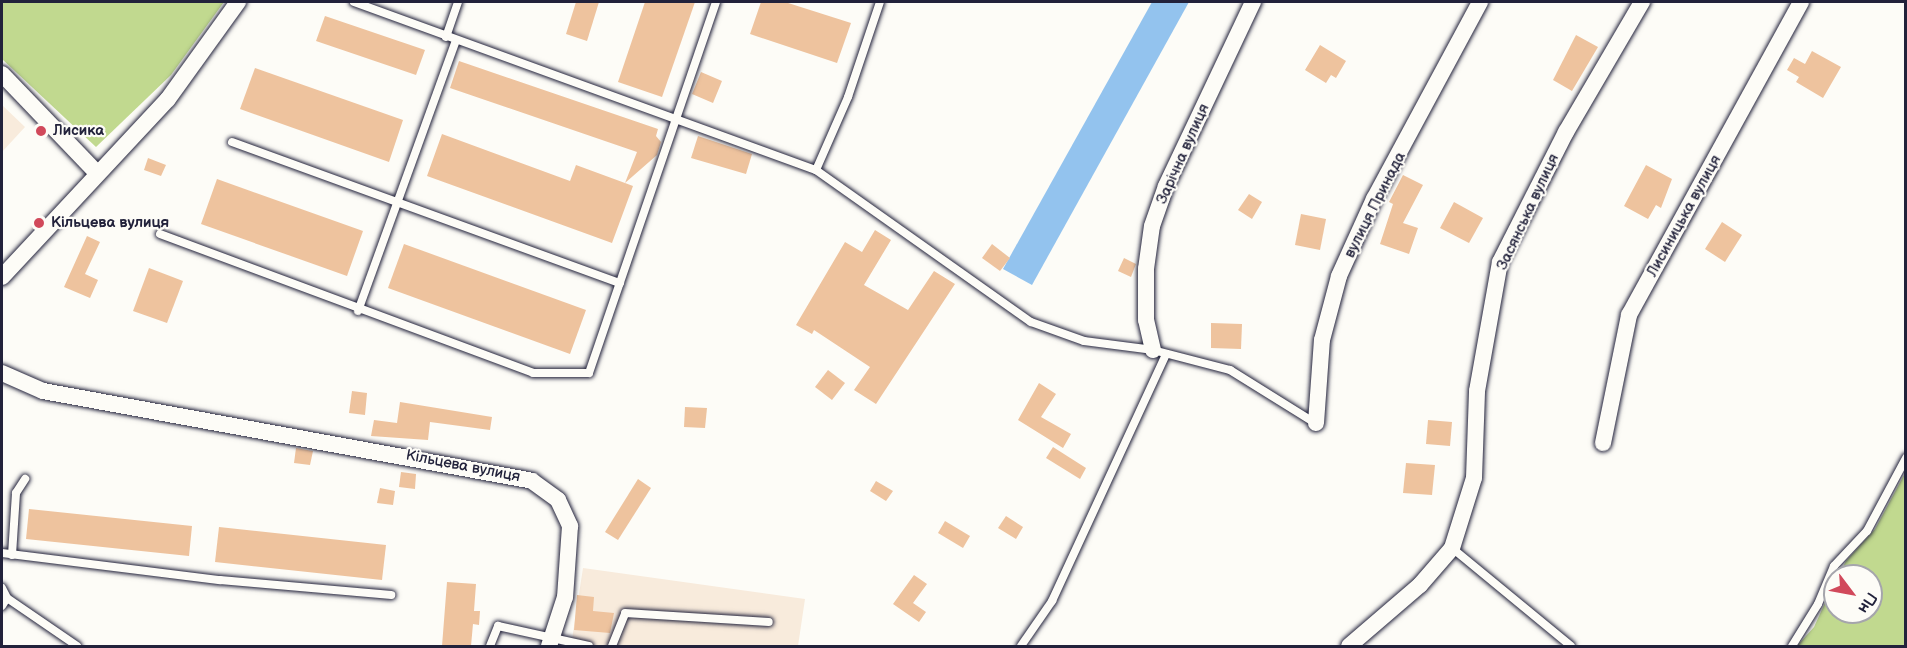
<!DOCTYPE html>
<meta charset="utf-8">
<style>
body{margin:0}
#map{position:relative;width:1907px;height:648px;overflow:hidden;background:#fdfcf7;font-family:"Balsamiq Sans",sans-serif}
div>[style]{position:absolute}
.built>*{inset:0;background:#f8ebdc}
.green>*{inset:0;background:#c1d98f}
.water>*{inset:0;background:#93c3ee}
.building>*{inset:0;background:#eec39e}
.roads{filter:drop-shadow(0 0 2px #22223b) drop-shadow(0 0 2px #22223b)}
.lane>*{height:8px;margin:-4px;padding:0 4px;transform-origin:4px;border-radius:4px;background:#fdfcf7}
.street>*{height:16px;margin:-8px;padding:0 8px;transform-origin:8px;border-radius:8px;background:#fdfcf7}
.dots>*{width:16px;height:16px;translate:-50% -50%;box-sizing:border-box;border:3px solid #fdfcf7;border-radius:50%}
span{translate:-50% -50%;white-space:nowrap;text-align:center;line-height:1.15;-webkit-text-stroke:4.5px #fdfcf7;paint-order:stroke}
.poi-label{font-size:15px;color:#22223b;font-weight:700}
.left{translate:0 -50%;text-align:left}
.street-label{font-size:15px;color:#22223b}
.frame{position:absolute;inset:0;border:3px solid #22223b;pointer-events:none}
.north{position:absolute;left:1823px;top:564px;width:60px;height:60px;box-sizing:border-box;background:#fdfcf7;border:2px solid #a5a5ac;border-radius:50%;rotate:122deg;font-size:16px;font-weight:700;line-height:24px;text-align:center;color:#22223b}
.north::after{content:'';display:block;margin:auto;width:21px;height:27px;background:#d1495b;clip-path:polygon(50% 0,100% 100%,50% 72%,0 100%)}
</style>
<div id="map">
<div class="built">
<div style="clip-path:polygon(2px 105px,25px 127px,2px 152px)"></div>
<div style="clip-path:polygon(583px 568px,805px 599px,798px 646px,571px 646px)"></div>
</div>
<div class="green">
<div style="clip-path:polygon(2px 2px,224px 2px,171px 75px,96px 147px,2px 59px)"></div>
<div style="clip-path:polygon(1905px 473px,1905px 646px,1797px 646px,1814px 627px,1835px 581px,1835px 612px,1871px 612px,1871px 576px,1838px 576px,1846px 561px,1875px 529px)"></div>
</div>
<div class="water">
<div style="clip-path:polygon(1152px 2px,1189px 2px,1032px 285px,1003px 269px)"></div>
</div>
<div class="building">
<div style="clip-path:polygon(576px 2px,599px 2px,587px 41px,566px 34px)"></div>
<div style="clip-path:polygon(645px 2px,695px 2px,662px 97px,618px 82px)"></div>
<div style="clip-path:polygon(761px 2px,785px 2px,851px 23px,837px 63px,750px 34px)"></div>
<div style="clip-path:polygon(325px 16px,425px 50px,416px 75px,316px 41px)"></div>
<div style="clip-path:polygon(1576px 35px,1598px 47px,1572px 91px,1553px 80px)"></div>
<div style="clip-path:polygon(1320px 45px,1346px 61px,1336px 78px,1331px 75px,1326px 83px,1305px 70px)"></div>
<div style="clip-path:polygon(1812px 51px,1841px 67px,1823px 98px,1796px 82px,1799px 77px,1787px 70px,1794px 58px,1805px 64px)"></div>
<div style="clip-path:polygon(459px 61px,658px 129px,656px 136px,661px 142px,657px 155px,625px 183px,633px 186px,612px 243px,427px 176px,442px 134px,570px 181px,576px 165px,625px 183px,637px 152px,450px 88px)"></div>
<div style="clip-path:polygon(255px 68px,403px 120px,389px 162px,240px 109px)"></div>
<div style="clip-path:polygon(701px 72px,722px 81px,713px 103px,692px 94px)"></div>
<div style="clip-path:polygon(698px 136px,752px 154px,746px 174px,691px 158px)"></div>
<div style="clip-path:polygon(148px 158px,166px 165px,161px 176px,144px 170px)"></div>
<div style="clip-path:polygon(1646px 165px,1672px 179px,1661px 208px,1656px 205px,1648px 219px,1624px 206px)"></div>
<div style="clip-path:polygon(1403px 175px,1423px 185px,1403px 223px,1418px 228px,1409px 254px,1380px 244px,1393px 204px,1389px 202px)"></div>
<div style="clip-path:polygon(217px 179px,363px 231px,347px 276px,201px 224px)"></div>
<div style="clip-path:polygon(1249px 194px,1262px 202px,1252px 219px,1238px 210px)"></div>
<div style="clip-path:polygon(1454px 202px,1483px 218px,1469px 243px,1440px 228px)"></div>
<div style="clip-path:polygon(1301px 214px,1326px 219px,1320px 250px,1295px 245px)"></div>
<div style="clip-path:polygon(1722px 222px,1742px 235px,1725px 262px,1705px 249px)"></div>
<div style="clip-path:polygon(875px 230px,891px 240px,864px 285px,908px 310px,934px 271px,955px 284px,876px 404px,854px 390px,870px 367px,814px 330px,812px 334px,796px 325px,845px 242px,862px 252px)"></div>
<div style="clip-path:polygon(87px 236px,100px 242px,85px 274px,98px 280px,90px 298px,64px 287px)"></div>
<div style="clip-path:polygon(404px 244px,586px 310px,570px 354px,388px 288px)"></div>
<div style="clip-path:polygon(992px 244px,1010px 258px,1000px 271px,982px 258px)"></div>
<div style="clip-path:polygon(1124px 258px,1136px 264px,1131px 277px,1118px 271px)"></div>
<div style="clip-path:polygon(149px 268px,183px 281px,167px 323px,133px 311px)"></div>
<div style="clip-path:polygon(1211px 323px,1242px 324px,1241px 349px,1211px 348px)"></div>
<div style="clip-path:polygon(828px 370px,845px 383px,832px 400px,815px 387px)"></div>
<div style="clip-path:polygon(1039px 383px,1056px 394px,1041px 417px,1071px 434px,1063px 448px,1018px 420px)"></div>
<div style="clip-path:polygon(352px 391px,367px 393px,365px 415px,349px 413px)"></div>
<div style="clip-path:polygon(400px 402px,492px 417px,490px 430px,430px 422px,428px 440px,371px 436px,374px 420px,397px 423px)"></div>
<div style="clip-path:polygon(685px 407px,707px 408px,705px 428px,684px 427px)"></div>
<div style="clip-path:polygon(1428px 420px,1452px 422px,1450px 446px,1426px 444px)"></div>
<div style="clip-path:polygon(1053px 447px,1086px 468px,1080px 479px,1046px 458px)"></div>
<div style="clip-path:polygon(296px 448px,313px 451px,310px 465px,294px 463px)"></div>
<div style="clip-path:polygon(1406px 463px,1435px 465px,1432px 495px,1403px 493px)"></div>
<div style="clip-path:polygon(401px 472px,416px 474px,415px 489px,399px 487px)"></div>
<div style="clip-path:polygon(638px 479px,651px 488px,618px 540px,605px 532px)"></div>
<div style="clip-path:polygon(876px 481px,893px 491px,886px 501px,870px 491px)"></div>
<div style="clip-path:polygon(380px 488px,395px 491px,393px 505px,377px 503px)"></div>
<div style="clip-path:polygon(29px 509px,192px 526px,189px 556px,26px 539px)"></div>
<div style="clip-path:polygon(1006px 516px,1023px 527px,1016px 539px,998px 528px)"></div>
<div style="clip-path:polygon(945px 521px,970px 536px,963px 548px,938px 533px)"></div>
<div style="clip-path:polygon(219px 527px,386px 545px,382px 580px,215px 562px)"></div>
<div style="clip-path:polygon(914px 575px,927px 584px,913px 603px,926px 612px,919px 622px,893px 604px)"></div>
<div style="clip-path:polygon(447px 582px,476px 584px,474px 611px,480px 611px,479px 625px,473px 624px,471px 646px,442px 646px)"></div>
<div style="clip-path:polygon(577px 595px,594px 597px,593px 611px,614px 613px,610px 633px,574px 630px)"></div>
</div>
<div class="roads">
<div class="lane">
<div style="left:354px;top:2px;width:492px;rotate:20deg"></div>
<div style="left:816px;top:170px;width:263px;rotate:35.3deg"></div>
<div style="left:1031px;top:322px;width:56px;rotate:19.7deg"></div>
<div style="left:1084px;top:341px;width:70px;rotate:7.4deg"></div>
<div style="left:1153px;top:350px;width:80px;rotate:14.6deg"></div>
<div style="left:1230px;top:370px;width:100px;rotate:31.9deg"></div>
<div style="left:446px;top:37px;width:37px;rotate:-71deg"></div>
<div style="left:232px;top:142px;width:413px;rotate:20deg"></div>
<div style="left:816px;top:170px;width:80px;rotate:-66.3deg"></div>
<div style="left:848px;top:97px;width:100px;rotate:-71.4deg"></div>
<div style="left:160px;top:234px;width:398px;rotate:20.4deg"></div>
<div style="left:533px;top:373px;width:56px"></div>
<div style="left:589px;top:373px;width:392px;rotate:-71.1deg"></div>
<div style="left:358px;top:311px;width:287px;rotate:-70.1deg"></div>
<div style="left:1452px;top:548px;width:154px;rotate:39.5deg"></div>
<div style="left:2px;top:553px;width:220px;rotate:7.1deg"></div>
<div style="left:220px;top:580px;width:172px;rotate:5deg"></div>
<div style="left:12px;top:555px;width:62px;rotate:-86.3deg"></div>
<div style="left:16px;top:493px;width:17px;rotate:-57deg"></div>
<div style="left:2px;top:588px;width:11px;rotate:63deg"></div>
<div style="left:7px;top:598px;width:85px;rotate:34.4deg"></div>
<div style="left:2px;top:606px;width:9px;rotate:-58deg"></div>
<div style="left:490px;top:646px;width:22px;rotate:-68deg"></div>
<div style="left:498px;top:626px;width:93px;rotate:12.4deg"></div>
<div style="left:612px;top:646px;width:35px;rotate:-68deg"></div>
<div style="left:625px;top:613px;width:144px;rotate:3.6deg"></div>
<div style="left:1021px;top:646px;width:55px;rotate:-55.4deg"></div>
<div style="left:1052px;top:601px;width:272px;rotate:-65.2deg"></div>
<div style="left:1792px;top:646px;width:49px;rotate:-58.2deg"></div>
<div style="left:1818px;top:604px;width:41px;rotate:-67.2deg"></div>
<div style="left:1834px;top:566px;width:48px;rotate:-46.7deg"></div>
<div style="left:1867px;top:531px;width:83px;rotate:-61.9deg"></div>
</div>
<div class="street">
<div style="left:2px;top:74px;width:137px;rotate:46.2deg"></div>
<div style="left:2px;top:277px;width:243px;rotate:-47deg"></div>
<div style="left:168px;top:99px;width:120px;rotate:-54.2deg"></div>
<div style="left:1153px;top:350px;width:31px;rotate:-103deg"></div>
<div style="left:1146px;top:320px;width:51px;rotate:-90deg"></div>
<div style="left:1146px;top:269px;width:43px;rotate:-82.1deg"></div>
<div style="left:1152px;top:226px;width:42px;rotate:-70.7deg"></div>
<div style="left:1166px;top:186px;width:204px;rotate:-64.7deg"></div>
<div style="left:2px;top:373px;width:45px;rotate:23.7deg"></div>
<div style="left:43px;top:391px;width:497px;rotate:10.4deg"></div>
<div style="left:532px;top:481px;width:32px;rotate:36deg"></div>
<div style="left:558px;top:500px;width:29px;rotate:65deg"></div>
<div style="left:570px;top:526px;width:71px;rotate:94deg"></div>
<div style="left:565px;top:597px;width:52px;rotate:108.1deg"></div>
<div style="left:1316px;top:423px;width:83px;rotate:-85.9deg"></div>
<div style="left:1322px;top:340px;width:66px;rotate:-75.1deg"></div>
<div style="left:1339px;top:276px;width:85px;rotate:-65.6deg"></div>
<div style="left:1374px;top:199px;width:224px;rotate:-61.7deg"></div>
<div style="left:1603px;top:443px;width:131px;rotate:-78.5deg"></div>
<div style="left:1629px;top:315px;width:357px;rotate:-61.2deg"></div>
<div style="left:1349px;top:646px;width:94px;rotate:-40.7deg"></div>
<div style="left:1420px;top:585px;width:49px;rotate:-49.1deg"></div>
<div style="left:1452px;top:548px;width:73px;rotate:-72.6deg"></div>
<div style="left:1474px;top:478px;width:87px;rotate:-88deg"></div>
<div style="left:1477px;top:391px;width:131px;rotate:-79.9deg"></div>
<div style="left:1500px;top:262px;width:146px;rotate:-63.1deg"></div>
<div style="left:1566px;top:132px;width:151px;rotate:-59.7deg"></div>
</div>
</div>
<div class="dots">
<div style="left:41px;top:131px;background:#d1495b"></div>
<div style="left:39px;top:223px;background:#d1495b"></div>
</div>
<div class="poi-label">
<span class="left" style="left:53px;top:131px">Лисика</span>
<span class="left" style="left:51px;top:223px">Кільцева вулиця</span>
</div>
<div class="street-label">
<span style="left:1183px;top:154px;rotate:-66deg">Зарічна вулиця</span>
<span style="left:1375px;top:205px;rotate:-63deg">вулиця Принада</span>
<span style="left:1528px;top:212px;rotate:-65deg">Засянська вулиця</span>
<span style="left:1684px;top:216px;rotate:-61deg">Лисиницька вулиця</span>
<span style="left:463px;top:466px;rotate:11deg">Кільцева вулиця</span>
</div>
<div class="frame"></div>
<div class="north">Пн</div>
</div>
